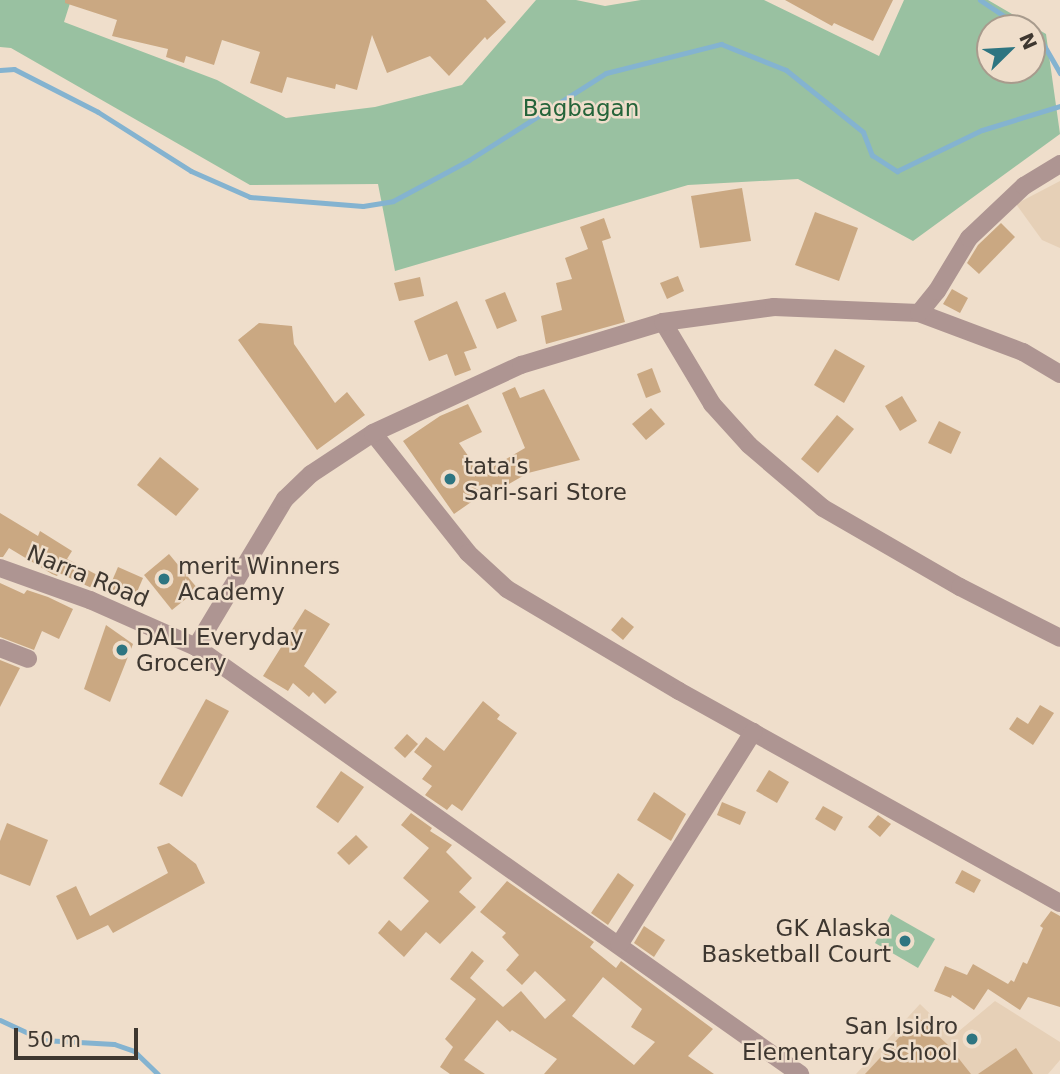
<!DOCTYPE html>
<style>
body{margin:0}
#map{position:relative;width:1060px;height:1074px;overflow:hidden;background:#efdecb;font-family:"DejaVu Sans",sans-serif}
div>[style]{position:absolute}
.built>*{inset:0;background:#e6d0b7}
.green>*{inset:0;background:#99c1a1}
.stream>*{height:5px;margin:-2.5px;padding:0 2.5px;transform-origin:2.5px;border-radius:2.5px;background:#84b3d0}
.building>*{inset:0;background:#caa882}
.minor>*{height:18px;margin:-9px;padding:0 9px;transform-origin:9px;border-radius:9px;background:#ae9592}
.dots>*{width:19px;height:19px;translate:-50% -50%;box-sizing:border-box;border:4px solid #efdecb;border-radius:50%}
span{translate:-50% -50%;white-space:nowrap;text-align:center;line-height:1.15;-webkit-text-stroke:5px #efdecb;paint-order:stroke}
.park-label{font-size:23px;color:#25643a}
.poi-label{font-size:23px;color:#3e3730}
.left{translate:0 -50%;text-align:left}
.right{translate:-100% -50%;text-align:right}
.street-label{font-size:23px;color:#3e3730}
.north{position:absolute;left:976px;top:14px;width:70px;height:70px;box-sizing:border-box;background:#efdecb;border:2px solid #a89b8d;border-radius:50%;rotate:66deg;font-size:19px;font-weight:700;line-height:28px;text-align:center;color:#3e3730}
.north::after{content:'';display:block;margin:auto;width:24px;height:32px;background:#2e7581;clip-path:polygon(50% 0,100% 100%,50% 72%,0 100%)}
.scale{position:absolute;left:14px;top:1028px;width:124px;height:32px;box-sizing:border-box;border:4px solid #3e3730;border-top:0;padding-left:9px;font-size:21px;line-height:24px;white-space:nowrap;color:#3e3730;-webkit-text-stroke:5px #efdecb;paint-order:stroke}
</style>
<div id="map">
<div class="built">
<div style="clip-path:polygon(1060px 181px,1060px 248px,1042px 240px,1016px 204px)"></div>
<div style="clip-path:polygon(995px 1001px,1060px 1042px,1060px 1060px,1048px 1074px,856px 1074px,920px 1004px,953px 1036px)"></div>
</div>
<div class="green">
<div style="clip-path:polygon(evenodd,0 0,71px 0,64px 22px,217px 80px,286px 118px,375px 107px,462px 85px,536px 0,576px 0,605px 6px,641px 0,764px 0,879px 56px,904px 0,988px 0,1046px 34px,1060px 134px,913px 241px,798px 179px,688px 185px,395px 271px,378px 184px,250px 185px,11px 48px,0 47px,0 0,990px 28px,1032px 28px,1032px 70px,990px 70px,990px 28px)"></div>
<div style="clip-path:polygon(891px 914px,935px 939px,918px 968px,875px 943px)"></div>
</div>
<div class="stream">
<div style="left:980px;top:0;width:50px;rotate:33.7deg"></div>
<div style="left:1032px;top:35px;width:12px;rotate:35deg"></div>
<div style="left:1042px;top:42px;width:36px;rotate:60deg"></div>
<div style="left:0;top:70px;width:14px;rotate:-4deg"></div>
<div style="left:14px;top:69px;width:94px;rotate:27.1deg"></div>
<div style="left:98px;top:112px;width:110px;rotate:32.4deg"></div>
<div style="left:191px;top:171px;width:64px;rotate:23.8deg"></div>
<div style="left:250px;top:197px;width:113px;rotate:4.6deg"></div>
<div style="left:363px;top:206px;width:30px;rotate:-9deg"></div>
<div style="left:393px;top:201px;width:86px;rotate:-28.3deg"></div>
<div style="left:469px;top:160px;width:162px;rotate:-32.4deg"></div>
<div style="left:606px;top:73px;width:119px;rotate:-14.2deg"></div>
<div style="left:721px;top:44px;width:70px;rotate:21.8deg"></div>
<div style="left:786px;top:70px;width:99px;rotate:38.8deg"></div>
<div style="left:863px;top:132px;width:25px;rotate:69deg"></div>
<div style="left:872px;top:155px;width:30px;rotate:33deg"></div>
<div style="left:897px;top:171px;width:94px;rotate:-25.8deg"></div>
<div style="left:982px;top:130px;width:82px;rotate:-17.1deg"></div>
<div style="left:0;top:1020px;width:47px;rotate:24.9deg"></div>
<div style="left:43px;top:1040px;width:71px;rotate:3.2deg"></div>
<div style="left:114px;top:1044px;width:21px;rotate:19deg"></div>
<div style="left:134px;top:1051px;width:33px;rotate:44deg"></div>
</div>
<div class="building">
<div style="clip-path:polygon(65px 0,486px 0,506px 22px,487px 40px,485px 37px,449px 76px,430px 56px,387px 73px,372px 35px,357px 90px,336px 84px,335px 89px,287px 77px,282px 93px,250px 83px,260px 52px,222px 40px,214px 65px,186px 56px,184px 63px,166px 57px,168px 49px,112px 36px,117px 20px,65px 3px)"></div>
<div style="clip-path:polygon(785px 0,893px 0,873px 41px,834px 23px,832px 26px)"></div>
<div style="clip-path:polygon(742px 188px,751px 241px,700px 248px,691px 196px)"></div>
<div style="clip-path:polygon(815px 212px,858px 228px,839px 281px,795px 265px)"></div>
<div style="clip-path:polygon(604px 218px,611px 238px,602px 241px,625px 322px,546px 344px,541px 316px,562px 310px,556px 283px,572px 279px,565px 258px,588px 249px,580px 227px)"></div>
<div style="clip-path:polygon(1001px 223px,1015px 237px,979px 274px,967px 263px,978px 245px)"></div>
<div style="clip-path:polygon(678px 276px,684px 291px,667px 299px,660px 283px)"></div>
<div style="clip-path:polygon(420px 277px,424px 296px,399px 301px,394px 283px)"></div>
<div style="clip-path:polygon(952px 289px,968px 298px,960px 313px,943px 304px)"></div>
<div style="clip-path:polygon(505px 292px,517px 321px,497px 329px,485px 300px)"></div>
<div style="clip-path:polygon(457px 301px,477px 348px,464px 352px,471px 370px,455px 376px,447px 354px,429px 361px,414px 321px)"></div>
<div style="clip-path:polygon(259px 323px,292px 326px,294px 344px,335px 403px,347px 392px,365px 415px,317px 450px,238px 340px)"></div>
<div style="clip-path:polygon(835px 349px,865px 366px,844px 403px,814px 385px)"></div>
<div style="clip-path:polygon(652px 368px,661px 392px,646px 398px,637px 374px)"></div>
<div style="clip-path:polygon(515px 387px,520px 398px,544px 389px,580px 460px,528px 473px,500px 489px,497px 484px,454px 514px,403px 441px,440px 416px,468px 404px,482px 432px,459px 443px,481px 474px,525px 448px,502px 393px)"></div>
<div style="clip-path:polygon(902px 396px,917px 421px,900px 431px,885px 406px)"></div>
<div style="clip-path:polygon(651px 408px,665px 424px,646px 440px,632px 424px)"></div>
<div style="clip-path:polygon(837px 415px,854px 429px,818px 473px,801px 459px)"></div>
<div style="clip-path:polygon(939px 421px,961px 432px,951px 454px,928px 443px)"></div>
<div style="clip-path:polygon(160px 457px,199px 489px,176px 516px,137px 485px)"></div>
<div style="clip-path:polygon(0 513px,38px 536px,40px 531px,72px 551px,67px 559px,103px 578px,96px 590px,59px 573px,57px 576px,52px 574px,9px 548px,3px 557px,0 557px)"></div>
<div style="clip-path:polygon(169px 554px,198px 589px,172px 610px,144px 575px)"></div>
<div style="clip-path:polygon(118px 567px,143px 578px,134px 599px,109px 588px)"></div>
<div style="clip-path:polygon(0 583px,24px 594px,27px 590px,48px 597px,73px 609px,59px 639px,42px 631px,34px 650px,0 637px)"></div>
<div style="clip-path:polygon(305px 609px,330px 624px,304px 666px,337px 692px,325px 704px,313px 692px,309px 697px,293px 683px,288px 691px,263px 676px)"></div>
<div style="clip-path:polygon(622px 617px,634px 627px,623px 640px,611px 630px)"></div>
<div style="clip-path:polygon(106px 625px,133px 644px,110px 702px,84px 689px)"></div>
<div style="clip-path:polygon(0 660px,20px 668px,0 707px)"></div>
<div style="clip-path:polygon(206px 699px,229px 711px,182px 797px,159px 784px)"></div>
<div style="clip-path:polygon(483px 701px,500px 715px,497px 719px,517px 733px,462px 811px,452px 804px,447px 810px,425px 795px,432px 786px,422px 779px,432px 766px,414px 752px,426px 737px,444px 751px)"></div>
<div style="clip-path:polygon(1040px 705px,1054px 713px,1033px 745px,1009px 729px,1017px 717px,1028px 724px)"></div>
<div style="clip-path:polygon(407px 734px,418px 744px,405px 758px,394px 748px)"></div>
<div style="clip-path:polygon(769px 770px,789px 782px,777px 803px,756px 791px)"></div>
<div style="clip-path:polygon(341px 771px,364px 787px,338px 823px,316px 807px)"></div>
<div style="clip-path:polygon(654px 792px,686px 814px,671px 841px,637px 820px)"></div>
<div style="clip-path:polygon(722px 802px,746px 812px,740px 825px,717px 815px)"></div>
<div style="clip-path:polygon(823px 806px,843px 817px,835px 831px,815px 819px)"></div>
<div style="clip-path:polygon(411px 813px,432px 828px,430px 831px,452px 845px,446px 852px,472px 878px,459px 892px,476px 907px,440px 944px,426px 932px,404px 957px,378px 933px,389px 920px,401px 931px,429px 901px,403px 878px,429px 848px,401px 825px)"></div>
<div style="clip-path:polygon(878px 815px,891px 824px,880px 837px,868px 827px)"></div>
<div style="clip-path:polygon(7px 823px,48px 840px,30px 886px,0 874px,0 841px)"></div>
<div style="clip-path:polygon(356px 835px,368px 847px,349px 865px,337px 853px)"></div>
<div style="clip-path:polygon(169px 843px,196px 864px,205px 883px,113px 933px,108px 925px,77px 940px,56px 896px,76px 886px,90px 916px,168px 873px,157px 847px)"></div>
<div style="clip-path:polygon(962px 870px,981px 880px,974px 893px,955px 883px)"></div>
<div style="clip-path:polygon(618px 873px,634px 885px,608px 925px,591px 913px)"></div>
<div style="clip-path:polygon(evenodd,507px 881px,594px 942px,590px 947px,616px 968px,621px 961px,713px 1029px,688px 1056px,714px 1074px,544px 1074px,557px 1059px,512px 1030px,510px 1032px,497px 1020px,464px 1060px,485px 1074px,450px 1074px,440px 1067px,453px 1047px,445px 1039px,476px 999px,450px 979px,472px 951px,484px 961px,470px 978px,503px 1007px,521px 991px,545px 1019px,566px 1000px,535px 971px,522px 985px,506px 970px,519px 955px,502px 937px,506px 933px,480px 912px,507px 881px,603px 977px,642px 1009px,631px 1027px,655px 1042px,634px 1065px,572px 1016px,603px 977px)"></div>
<div style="clip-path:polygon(1051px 911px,1060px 916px,1060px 1007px,1028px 997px,1020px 1010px,988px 989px,974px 1010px,952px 995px,951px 998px,934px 991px,945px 966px,967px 975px,973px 964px,1008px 984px,1011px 980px,1014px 982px,1023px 962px,1027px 964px,1043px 928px,1040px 926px)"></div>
<div style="clip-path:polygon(644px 926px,665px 940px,654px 957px,634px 943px)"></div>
<div style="clip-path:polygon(918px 1017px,948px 1045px,971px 1074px,865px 1074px)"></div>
<div style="clip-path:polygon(1016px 1048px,1033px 1074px,978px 1074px)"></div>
</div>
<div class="minor">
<div style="left:919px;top:313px;width:111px;rotate:20.6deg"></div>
<div style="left:1023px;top:352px;width:43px;rotate:30.7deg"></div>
<div style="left:663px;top:322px;width:96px;rotate:59.1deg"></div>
<div style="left:712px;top:404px;width:55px;rotate:47.9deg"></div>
<div style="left:749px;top:445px;width:97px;rotate:40.4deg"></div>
<div style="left:823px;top:508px;width:158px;rotate:30deg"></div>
<div style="left:960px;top:587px;width:112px;rotate:27deg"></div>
<div style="left:373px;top:433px;width:153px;rotate:51.6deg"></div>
<div style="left:468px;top:553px;width:53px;rotate:42.7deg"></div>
<div style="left:507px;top:589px;width:200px;rotate:30.7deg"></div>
<div style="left:679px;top:691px;width:436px;rotate:29.1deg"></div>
<div style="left:0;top:568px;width:96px;rotate:19.6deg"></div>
<div style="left:90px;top:600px;width:116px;rotate:23.9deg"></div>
<div style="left:196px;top:647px;width:740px;rotate:35.26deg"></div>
<div style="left:196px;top:647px;width:173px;rotate:-59deg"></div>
<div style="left:285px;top:499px;width:36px;rotate:-44deg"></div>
<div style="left:311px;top:474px;width:74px;rotate:-33.5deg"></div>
<div style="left:373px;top:433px;width:163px;rotate:-24.7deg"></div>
<div style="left:521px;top:365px;width:148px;rotate:-16.8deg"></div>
<div style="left:663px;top:322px;width:112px;rotate:-7.7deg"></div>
<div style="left:774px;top:307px;width:145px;rotate:2.4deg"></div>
<div style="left:919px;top:313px;width:28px;rotate:-51deg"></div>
<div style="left:937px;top:291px;width:62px;rotate:-58.9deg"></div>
<div style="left:969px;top:238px;width:76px;rotate:-43.4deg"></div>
<div style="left:1024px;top:186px;width:42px;rotate:-31.4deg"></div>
<div style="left:0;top:648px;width:30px;rotate:21deg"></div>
<div style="left:619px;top:945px;width:252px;rotate:-57.8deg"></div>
</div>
<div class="dots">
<div style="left:450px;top:479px;background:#2e7581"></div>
<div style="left:164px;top:579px;background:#2e7581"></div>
<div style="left:122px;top:650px;background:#2e7581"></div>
<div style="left:905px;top:941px;background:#2e7581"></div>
<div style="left:972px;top:1039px;background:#2e7581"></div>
</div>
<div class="park-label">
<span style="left:581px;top:108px">Bagbagan</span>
</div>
<div class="poi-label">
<span class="left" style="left:464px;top:479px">tata's<br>Sari-sari Store</span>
<span class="left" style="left:178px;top:579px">merit Winners<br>Academy</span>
<span class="left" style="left:136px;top:650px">DALI Everyday<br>Grocery</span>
<span class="right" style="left:891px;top:941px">GK Alaska<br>Basketball Court</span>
<span class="right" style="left:958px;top:1039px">San Isidro<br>Elementary School</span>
</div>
<div class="street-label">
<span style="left:88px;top:576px;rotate:22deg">Narra Road</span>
</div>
<div class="north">N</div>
<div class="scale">50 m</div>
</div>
